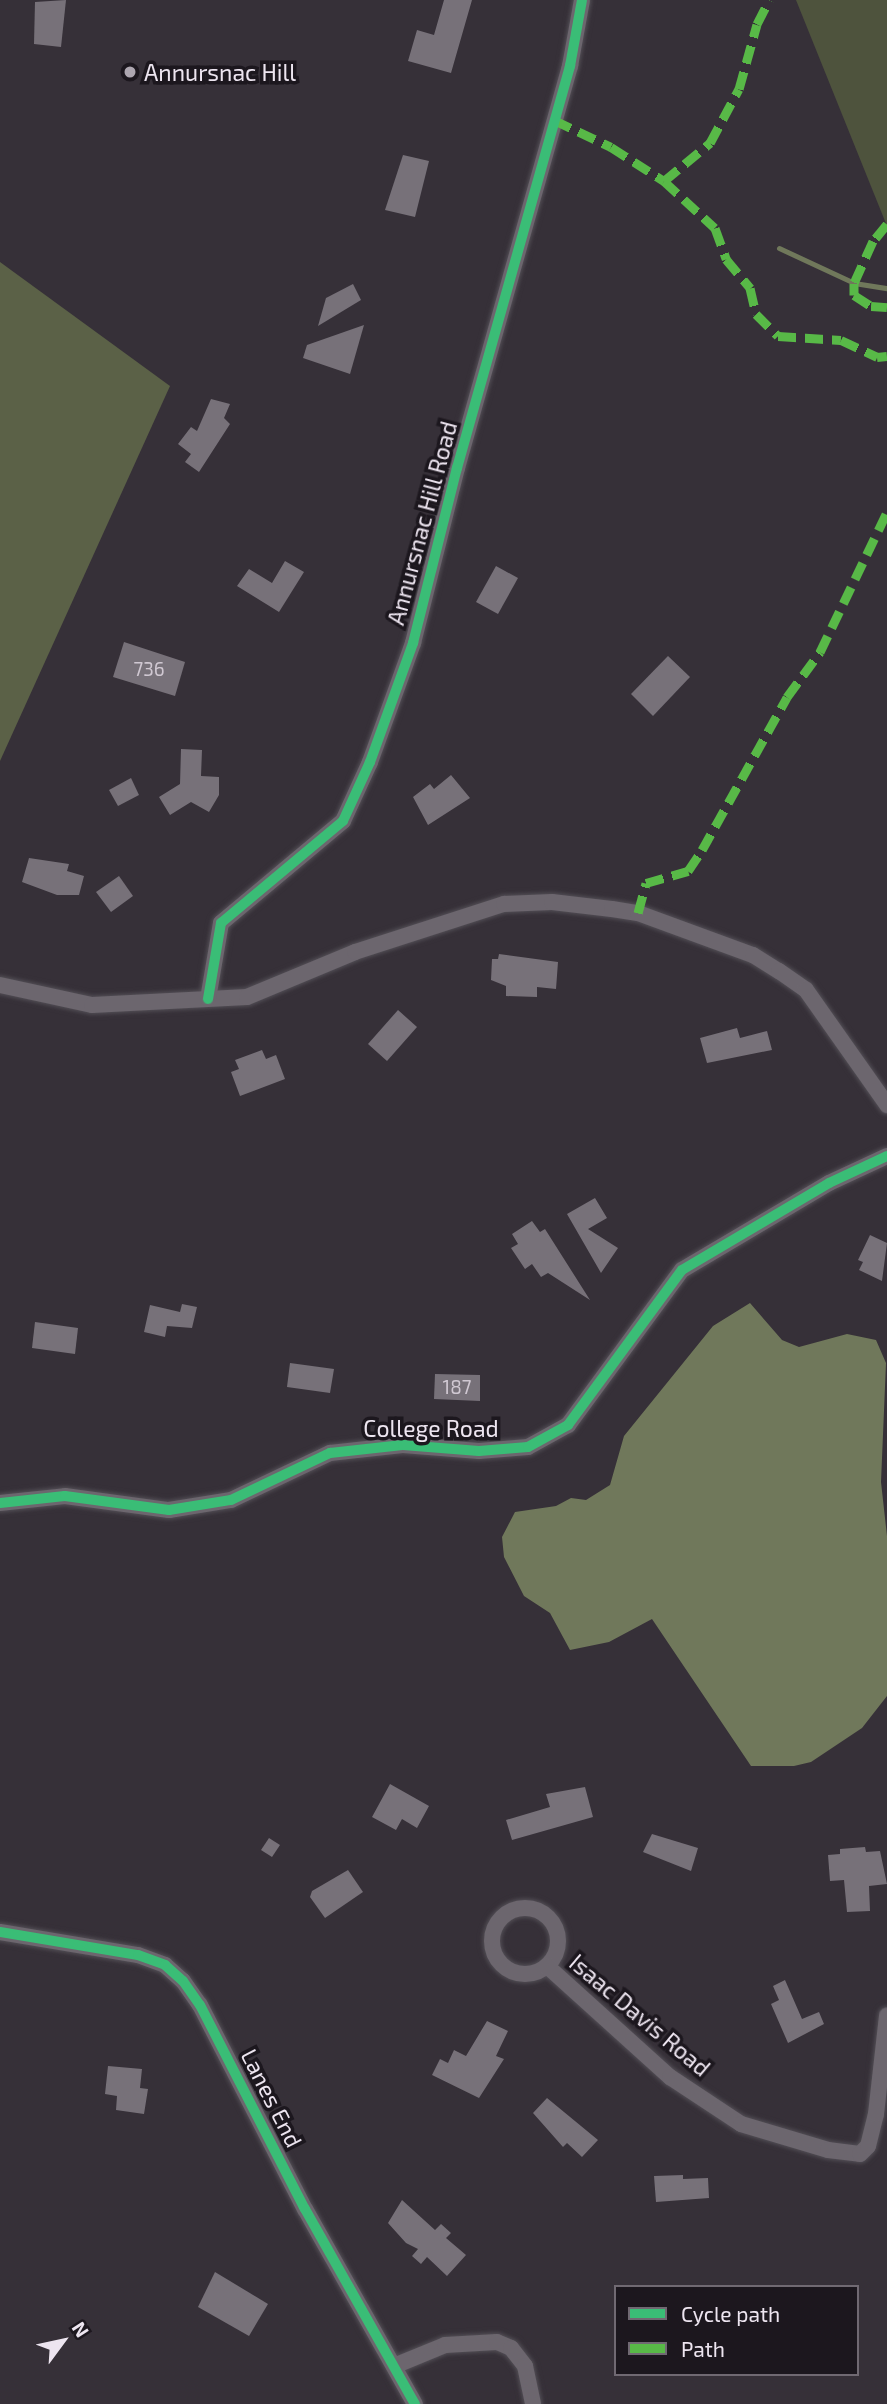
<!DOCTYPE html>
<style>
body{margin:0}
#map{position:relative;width:887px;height:2404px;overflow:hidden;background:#363038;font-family:"Exo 2",sans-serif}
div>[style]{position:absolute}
.green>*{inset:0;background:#4e533d}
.forest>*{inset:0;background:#5b6147}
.water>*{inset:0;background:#70785b}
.stream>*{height:5px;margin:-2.5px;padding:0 2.5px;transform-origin:2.5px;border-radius:2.5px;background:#70785b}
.building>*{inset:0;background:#777179}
.roads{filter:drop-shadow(0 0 2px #524e55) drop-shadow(0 0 2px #524e55)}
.street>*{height:16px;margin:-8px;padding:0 8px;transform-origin:8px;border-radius:8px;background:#6c666e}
.street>.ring{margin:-8px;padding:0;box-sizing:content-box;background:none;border:16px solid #6c666e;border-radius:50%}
.quiet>*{height:9px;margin-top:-4.5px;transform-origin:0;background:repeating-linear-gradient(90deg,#58b947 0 18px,transparent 0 27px)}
.cycleway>*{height:10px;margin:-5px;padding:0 5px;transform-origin:5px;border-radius:5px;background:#3abd76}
.dots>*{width:19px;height:19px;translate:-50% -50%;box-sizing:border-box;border:4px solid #1c171e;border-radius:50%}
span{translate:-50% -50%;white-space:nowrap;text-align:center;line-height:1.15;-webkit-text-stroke:7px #1c171e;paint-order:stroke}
.number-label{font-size:19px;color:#d0c8d2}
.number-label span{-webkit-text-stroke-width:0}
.poi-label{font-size:23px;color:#ede5f0}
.left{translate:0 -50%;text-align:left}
.street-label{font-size:23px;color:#ede5f0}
.legend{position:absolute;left:614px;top:2285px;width:245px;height:91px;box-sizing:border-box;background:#1c171e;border:2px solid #706972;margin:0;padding:9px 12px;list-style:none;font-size:21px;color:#ede5f0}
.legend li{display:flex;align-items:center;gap:14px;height:35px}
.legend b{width:35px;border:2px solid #706972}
.north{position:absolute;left:28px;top:2306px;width:70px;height:70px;-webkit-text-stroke:5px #1c171e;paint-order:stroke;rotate:57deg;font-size:19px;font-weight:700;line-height:28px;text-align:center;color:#ede5f0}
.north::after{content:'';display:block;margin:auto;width:24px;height:32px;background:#ede5f0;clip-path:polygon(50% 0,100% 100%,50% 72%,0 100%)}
</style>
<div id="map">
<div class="green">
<div style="clip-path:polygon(796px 0,887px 0,887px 226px)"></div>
</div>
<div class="forest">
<div style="clip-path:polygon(0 262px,170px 386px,0 761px)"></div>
</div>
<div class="water">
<div style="clip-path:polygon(750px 1303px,782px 1340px,799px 1347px,847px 1334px,876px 1340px,886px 1363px,881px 1482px,887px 1536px,887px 1696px,862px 1728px,811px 1762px,794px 1766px,751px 1766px,652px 1619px,609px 1642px,570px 1650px,550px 1613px,524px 1596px,504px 1557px,502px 1537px,515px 1512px,556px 1506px,571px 1498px,586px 1500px,610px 1485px,624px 1436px,713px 1326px)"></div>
</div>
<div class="stream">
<div style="left:779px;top:248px;width:83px;rotate:25deg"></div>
<div style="left:854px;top:283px;width:33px;rotate:9deg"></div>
</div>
<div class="building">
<div style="clip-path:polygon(66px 0,61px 47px,34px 44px,35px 2px)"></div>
<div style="clip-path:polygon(444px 0,472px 0,451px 73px,408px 61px,417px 30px,434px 35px)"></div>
<div style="clip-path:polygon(403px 155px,429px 161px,415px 217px,385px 210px)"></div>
<div style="clip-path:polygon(353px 284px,361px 300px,318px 326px,326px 298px)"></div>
<div style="clip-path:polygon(364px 325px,350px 374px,303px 358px,307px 345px)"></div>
<div style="clip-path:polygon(211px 399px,230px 404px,224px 418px,230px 424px,199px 472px,185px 462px,191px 454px,178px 444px,191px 427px,197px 431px)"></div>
<div style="clip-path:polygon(285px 561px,304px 572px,279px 612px,237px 586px,249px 569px,272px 583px)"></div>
<div style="clip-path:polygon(496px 566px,518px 578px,498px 614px,476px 602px)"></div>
<div style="clip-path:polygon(124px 642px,185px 662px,175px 696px,113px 677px)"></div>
<div style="clip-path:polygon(668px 656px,690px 677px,653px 716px,631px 694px)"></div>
<div style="clip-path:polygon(181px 749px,202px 750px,201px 776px,219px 777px,219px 795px,209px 812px,191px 802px,170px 815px,159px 797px,180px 784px)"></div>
<div style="clip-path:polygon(451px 775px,470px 798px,428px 825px,413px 797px,430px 784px,434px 789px)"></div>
<div style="clip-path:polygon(131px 778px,139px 795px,118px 806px,109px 790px)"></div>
<div style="clip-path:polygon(29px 858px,69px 864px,67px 871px,84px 876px,79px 895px,57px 895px,22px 882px)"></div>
<div style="clip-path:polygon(119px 876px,133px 896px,111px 912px,96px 892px)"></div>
<div style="clip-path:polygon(499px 954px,558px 962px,556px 989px,537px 987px,537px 997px,506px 996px,506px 986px,491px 980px,492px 959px,498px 959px)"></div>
<div style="clip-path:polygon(398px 1010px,417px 1027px,387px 1061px,368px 1044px)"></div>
<div style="clip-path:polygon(737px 1028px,740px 1038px,767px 1031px,772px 1050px,707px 1063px,700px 1038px)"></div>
<div style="clip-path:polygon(262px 1050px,266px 1059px,276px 1055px,285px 1079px,240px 1096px,231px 1072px,239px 1069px,235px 1060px)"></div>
<div style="clip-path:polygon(595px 1198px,607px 1218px,588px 1229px,618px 1248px,601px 1273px,567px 1214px)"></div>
<div style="clip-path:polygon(532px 1221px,540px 1232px,545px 1229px,590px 1300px,548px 1273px,541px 1277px,532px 1264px,525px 1269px,511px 1248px,518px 1244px,512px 1234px)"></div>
<div style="clip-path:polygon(870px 1235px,887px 1243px,882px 1281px,859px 1270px,863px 1262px,858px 1260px)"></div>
<div style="clip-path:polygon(182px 1304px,197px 1307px,192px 1328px,167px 1326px,165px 1337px,144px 1332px,150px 1305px,180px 1312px)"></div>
<div style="clip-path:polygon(35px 1322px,78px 1328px,75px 1354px,32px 1348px)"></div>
<div style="clip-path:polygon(290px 1363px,334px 1369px,330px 1393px,287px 1387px)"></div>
<div style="clip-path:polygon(435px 1374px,480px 1375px,480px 1401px,434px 1399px)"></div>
<div style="clip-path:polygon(390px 1784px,429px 1806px,417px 1828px,402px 1819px,396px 1830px,372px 1817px)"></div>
<div style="clip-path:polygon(585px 1787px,593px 1817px,512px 1840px,506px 1820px,550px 1807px,546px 1794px)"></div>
<div style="clip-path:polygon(652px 1834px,698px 1848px,691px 1871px,643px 1852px)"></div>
<div style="clip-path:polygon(269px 1838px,280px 1845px,272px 1857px,261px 1850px)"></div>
<div style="clip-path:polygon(865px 1847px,866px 1852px,880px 1851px,887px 1884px,869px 1886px,870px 1911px,847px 1912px,844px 1880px,830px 1881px,828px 1855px,840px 1854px,840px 1849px)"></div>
<div style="clip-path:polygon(348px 1870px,363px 1892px,325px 1918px,310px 1897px,312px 1891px)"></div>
<div style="clip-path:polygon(785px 1980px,802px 2019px,819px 2012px,824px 2024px,788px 2043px,771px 2004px,779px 2000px,773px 1986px)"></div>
<div style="clip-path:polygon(487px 2021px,508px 2031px,496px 2056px,504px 2059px,479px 2098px,432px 2075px,440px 2059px,448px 2063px,454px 2050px,466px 2056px)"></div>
<div style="clip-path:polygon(108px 2066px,142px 2069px,140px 2088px,148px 2089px,144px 2114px,116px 2110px,117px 2096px,105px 2094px)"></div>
<div style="clip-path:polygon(547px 2098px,598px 2140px,582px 2157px,567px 2143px,563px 2147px,533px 2113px)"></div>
<div style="clip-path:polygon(683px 2175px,683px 2179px,708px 2178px,709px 2198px,656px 2202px,654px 2176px)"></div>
<div style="clip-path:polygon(402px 2200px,435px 2230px,441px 2224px,451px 2233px,446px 2238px,466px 2255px,447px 2276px,427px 2257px,421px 2264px,412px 2256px,418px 2249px,406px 2243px,388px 2223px)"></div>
<div style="clip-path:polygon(215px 2272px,268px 2304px,249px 2336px,198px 2307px)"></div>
</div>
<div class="roads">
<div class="street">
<div style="left:0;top:985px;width:94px;rotate:12.3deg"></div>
<div style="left:92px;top:1005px;width:155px;rotate:-3deg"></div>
<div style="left:247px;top:997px;width:117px;rotate:-22.6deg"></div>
<div style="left:355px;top:952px;width:157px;rotate:-17.9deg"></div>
<div style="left:504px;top:904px;width:48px;rotate:-2.4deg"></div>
<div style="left:552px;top:902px;width:60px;rotate:6.7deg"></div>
<div style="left:612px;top:909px;width:26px;rotate:9deg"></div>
<div style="left:638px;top:913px;width:122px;rotate:20.1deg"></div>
<div style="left:753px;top:955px;width:31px;rotate:32deg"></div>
<div style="left:779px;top:971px;width:33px;rotate:35deg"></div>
<div style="left:806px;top:990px;width:141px;rotate:54.8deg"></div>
<div style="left:208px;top:999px;width:77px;rotate:-80.3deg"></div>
<div style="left:221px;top:923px;width:159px;rotate:-39.9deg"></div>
<div style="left:343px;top:821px;width:65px;rotate:-65.4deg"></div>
<div style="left:370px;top:762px;width:127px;rotate:-70.1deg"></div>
<div style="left:413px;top:643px;width:180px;rotate:-75.9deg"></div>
<div style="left:457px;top:468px;width:418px;rotate:-74.3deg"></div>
<div style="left:570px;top:66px;width:67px;rotate:-79.7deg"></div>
<div style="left:0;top:1503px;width:65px;rotate:-6.1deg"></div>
<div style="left:65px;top:1496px;width:105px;rotate:7.7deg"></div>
<div style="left:169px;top:1510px;width:63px;rotate:-9.2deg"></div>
<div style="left:231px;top:1500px;width:110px;rotate:-25.4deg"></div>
<div style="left:330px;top:1453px;width:73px;rotate:-6.3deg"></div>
<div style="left:403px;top:1445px;width:76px;rotate:4.5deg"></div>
<div style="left:479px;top:1451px;width:49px;rotate:-4.7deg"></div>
<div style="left:528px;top:1447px;width:46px;rotate:-28.8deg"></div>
<div style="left:568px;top:1425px;width:192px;rotate:-53.7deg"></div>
<div style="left:682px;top:1270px;width:171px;rotate:-30.6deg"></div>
<div style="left:829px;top:1183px;width:64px;rotate:-25deg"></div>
<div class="ring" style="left:492px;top:1908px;width:50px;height:50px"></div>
<div style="left:0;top:1932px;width:140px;rotate:9.5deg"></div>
<div style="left:138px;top:1955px;width:29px;rotate:20deg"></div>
<div style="left:165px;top:1965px;width:24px;rotate:42deg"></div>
<div style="left:183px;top:1981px;width:29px;rotate:55deg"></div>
<div style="left:200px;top:2005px;width:229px;rotate:62.8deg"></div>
<div style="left:305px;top:2209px;width:224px;rotate:60.6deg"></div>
<div style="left:547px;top:1966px;width:166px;rotate:42.1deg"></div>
<div style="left:670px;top:2077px;width:85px;rotate:33.5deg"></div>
<div style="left:741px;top:2124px;width:91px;rotate:16.6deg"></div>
<div style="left:828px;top:2150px;width:32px;rotate:7deg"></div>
<div style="left:860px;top:2154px;width:11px;rotate:-45deg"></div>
<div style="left:868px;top:2146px;width:33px;rotate:-76deg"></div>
<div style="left:876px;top:2114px;width:99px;rotate:-83.6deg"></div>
<div style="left:394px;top:2366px;width:55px;rotate:-22.4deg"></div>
<div style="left:445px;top:2345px;width:52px;rotate:-3.3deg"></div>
<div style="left:497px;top:2342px;width:15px;rotate:23deg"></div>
<div style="left:511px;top:2348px;width:23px;rotate:52deg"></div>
<div style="left:525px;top:2366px;width:39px;rotate:78deg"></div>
</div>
</div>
<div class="quiet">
<div style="left:554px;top:120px;width:63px;rotate:25.3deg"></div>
<div style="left:611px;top:147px;width:63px;rotate:32.7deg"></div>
<div style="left:664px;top:181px;width:69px;rotate:42.7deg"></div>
<div style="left:715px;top:228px;width:33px;rotate:70deg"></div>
<div style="left:726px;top:259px;width:38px;rotate:50deg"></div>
<div style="left:750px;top:288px;width:27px;rotate:77deg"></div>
<div style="left:756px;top:314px;width:31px;rotate:45deg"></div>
<div style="left:778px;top:336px;width:63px;rotate:3.6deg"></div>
<div style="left:841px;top:340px;width:40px;rotate:25deg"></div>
<div style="left:877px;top:357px;width:10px;rotate:-6deg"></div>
<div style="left:664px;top:181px;width:60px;rotate:-39.6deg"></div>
<div style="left:710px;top:143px;width:61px;rotate:-61.8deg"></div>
<div style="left:739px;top:89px;width:67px;rotate:-74.5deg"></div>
<div style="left:757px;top:24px;width:27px;rotate:-63deg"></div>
<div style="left:887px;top:224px;width:22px;rotate:129deg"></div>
<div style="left:873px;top:241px;width:46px;rotate:114.3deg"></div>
<div style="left:854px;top:283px;width:12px;rotate:90deg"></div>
<div style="left:854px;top:295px;width:20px;rotate:33deg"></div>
<div style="left:871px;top:306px;width:16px;rotate:4deg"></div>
<div style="left:638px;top:913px;width:31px;rotate:-75deg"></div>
<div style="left:646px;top:883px;width:44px;rotate:-15.9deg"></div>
<div style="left:688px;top:871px;width:25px;rotate:-56deg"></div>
<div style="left:702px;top:850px;width:175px;rotate:-60.9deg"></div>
<div style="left:787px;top:697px;width:56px;rotate:-53.7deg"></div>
<div style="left:820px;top:652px;width:155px;rotate:-64.4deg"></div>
</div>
<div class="cycleway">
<div style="left:208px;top:999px;width:77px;rotate:-80.3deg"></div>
<div style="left:221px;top:923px;width:159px;rotate:-39.9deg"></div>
<div style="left:343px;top:821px;width:65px;rotate:-65.4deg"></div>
<div style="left:370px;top:762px;width:127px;rotate:-70.1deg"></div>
<div style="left:413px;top:643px;width:180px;rotate:-75.9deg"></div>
<div style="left:457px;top:468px;width:418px;rotate:-74.3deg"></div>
<div style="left:570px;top:66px;width:67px;rotate:-79.7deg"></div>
<div style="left:0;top:1503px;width:65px;rotate:-6.1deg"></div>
<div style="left:65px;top:1496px;width:105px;rotate:7.7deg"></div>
<div style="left:169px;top:1510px;width:63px;rotate:-9.2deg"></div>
<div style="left:231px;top:1500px;width:110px;rotate:-25.4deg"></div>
<div style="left:330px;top:1453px;width:73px;rotate:-6.3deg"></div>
<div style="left:403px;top:1445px;width:76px;rotate:4.5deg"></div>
<div style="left:479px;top:1451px;width:49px;rotate:-4.7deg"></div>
<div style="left:528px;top:1447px;width:46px;rotate:-28.8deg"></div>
<div style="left:568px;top:1425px;width:192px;rotate:-53.7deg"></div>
<div style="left:682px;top:1270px;width:171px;rotate:-30.6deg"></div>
<div style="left:829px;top:1183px;width:64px;rotate:-25deg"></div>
<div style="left:0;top:1932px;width:140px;rotate:9.5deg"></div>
<div style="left:138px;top:1955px;width:29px;rotate:20deg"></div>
<div style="left:165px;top:1965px;width:24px;rotate:42deg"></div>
<div style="left:183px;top:1981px;width:29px;rotate:55deg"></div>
<div style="left:200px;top:2005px;width:229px;rotate:62.8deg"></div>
<div style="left:305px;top:2209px;width:224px;rotate:60.6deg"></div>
</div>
<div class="dots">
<div style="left:130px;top:72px;background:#ada6b0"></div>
</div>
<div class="number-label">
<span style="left:149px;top:669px">736</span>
<span style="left:457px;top:1387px">187</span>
</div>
<div class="poi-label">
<span class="left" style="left:144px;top:72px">Annursnac Hill</span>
</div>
<div class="street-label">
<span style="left:422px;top:523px;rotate:-75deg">Annursnac Hill Road</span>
<span style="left:431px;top:1428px">College Road</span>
<span style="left:640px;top:2015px;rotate:40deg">Isaac Davis Road</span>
<span style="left:272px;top:2098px;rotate:63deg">Lanes End</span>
</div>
<ul class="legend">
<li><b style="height:9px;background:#3abd76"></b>Cycle path</li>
<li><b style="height:9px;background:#58b947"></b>Path</li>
</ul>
<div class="north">N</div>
</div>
